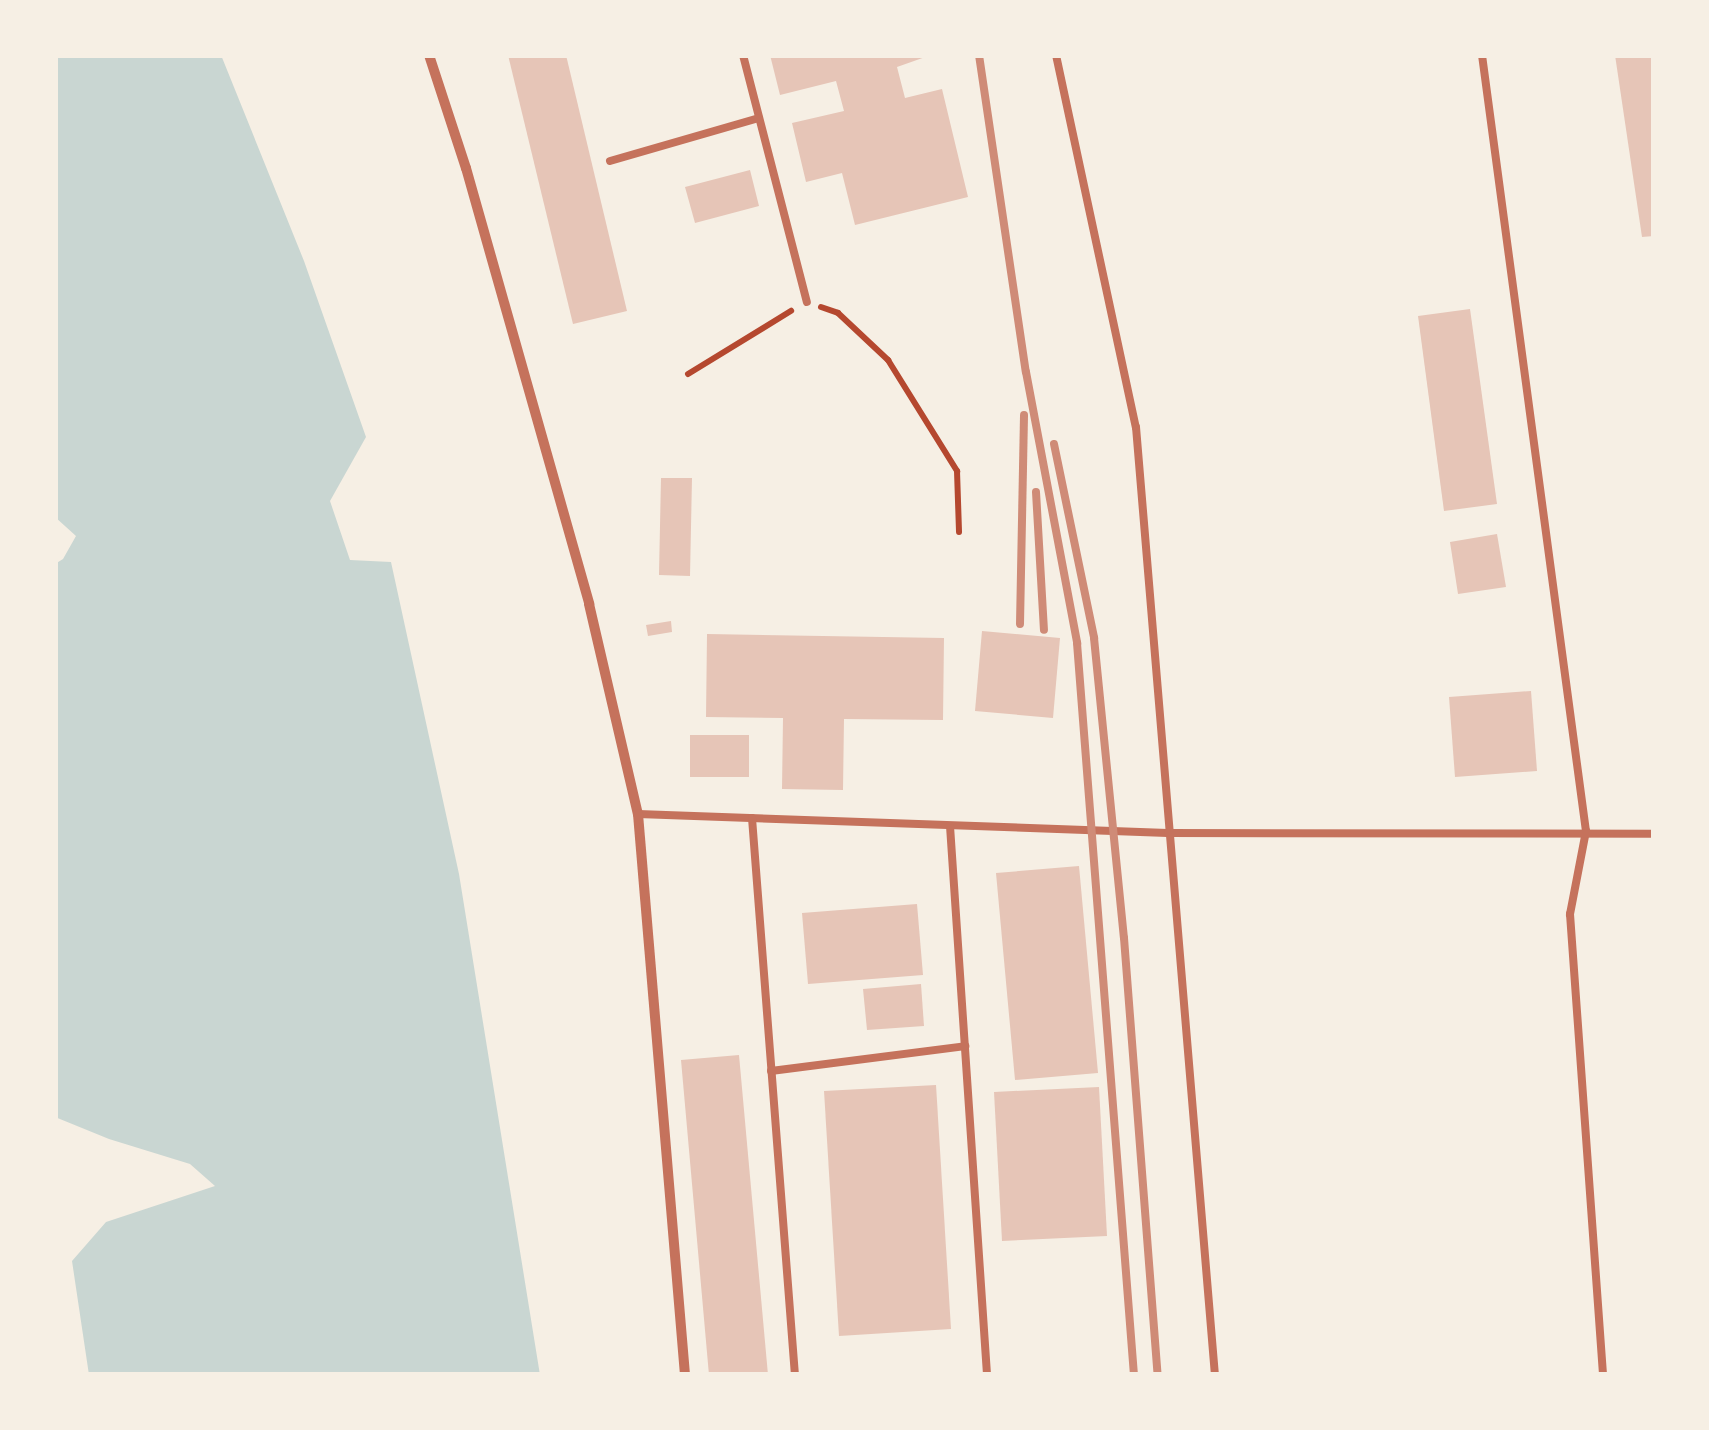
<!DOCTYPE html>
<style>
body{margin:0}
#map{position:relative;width:1709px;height:1430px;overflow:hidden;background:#f6efe4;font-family:"Noto Sans",sans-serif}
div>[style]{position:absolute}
.water>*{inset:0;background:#c9d6d2}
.building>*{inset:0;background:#e6c5b7}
.path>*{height:6px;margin:-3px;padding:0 3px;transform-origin:3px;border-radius:3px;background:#b5482f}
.service>*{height:8px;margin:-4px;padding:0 4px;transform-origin:4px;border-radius:4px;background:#c5725c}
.minor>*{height:10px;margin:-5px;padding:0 5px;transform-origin:5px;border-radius:5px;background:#c5725c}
.rail>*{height:8px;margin:-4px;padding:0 4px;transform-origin:4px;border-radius:4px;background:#cf8b77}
span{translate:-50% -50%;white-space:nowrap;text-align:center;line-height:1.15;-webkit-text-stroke:8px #f6efe4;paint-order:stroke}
.frame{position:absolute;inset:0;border:58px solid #f6efe4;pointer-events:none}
</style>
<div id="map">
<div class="water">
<div style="clip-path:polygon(55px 55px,221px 55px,304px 261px,366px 437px,330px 501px,350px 560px,391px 562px,459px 874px,540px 1375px,89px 1375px,72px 1261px,106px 1222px,215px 1186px,190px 1164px,109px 1139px,55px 1117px,55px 564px,63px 559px,76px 536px,55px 517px)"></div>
</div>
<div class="building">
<div style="clip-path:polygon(508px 55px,566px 55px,627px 311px,573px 324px)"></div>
<div style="clip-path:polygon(770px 55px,931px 55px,897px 67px,905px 98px,942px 89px,968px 197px,855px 225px,842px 173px,806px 182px,792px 123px,844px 111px,836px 81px,780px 95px)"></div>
<div style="clip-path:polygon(1615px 55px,1654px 55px,1654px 236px,1642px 237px)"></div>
<div style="clip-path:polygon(750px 170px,759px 206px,695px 223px,685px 187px)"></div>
<div style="clip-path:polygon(1470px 309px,1497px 504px,1444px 511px,1418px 316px)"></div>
<div style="clip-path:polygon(661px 478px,692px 478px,690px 576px,659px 575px)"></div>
<div style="clip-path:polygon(1497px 534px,1506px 587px,1458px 594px,1450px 542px)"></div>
<div style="clip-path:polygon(671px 621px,672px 632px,648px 636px,646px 625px)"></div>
<div style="clip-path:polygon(982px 631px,1060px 638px,1053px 718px,975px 711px)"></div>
<div style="clip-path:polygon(707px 634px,944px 638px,943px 720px,844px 719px,843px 790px,782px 789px,783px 718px,706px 717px)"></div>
<div style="clip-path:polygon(1531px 691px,1537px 771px,1455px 777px,1449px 697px)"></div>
<div style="clip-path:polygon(690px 735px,749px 735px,749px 777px,690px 777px)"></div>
<div style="clip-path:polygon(1079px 866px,1098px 1073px,1015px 1080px,996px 873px)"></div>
<div style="clip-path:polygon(917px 904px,923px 975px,808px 984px,802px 913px)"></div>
<div style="clip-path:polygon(921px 984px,924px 1026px,867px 1030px,863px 989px)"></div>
<div style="clip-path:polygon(739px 1055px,768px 1375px,709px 1375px,681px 1060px)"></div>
<div style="clip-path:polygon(936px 1085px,951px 1329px,839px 1336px,824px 1091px)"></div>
<div style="clip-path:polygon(1099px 1087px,1107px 1236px,1002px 1241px,994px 1092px)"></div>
</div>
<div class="path">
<div style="left:821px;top:307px;width:18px;rotate:19deg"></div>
<div style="left:838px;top:313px;width:69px;rotate:43.2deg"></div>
<div style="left:888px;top:360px;width:131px;rotate:58.1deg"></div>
<div style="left:957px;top:471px;width:61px;rotate:88.1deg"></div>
<div style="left:688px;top:374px;width:121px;rotate:-31.5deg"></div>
</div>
<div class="service">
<div style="left:743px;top:55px;width:255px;rotate:75.5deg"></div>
<div style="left:1056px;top:55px;width:381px;rotate:77.9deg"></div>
<div style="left:1136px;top:427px;width:951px;rotate:85.24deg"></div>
<div style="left:1482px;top:55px;width:783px;rotate:82.37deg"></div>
<div style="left:1586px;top:831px;width:85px;rotate:100.9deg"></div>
<div style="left:1570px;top:914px;width:462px;rotate:85.9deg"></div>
<div style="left:610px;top:161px;width:155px;rotate:-16.1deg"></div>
<div style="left:638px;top:814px;width:530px;rotate:2.05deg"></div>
<div style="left:1168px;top:833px;width:486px;rotate:0.1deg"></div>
<div style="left:752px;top:818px;width:559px;rotate:85.59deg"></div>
<div style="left:950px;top:826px;width:550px;rotate:86.14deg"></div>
<div style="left:771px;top:1071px;width:196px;rotate:-7.3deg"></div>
</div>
<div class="minor">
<div style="left:429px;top:55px;width:119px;rotate:71.9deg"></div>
<div style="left:466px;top:168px;width:453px;rotate:74.2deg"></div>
<div style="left:589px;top:604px;width:216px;rotate:76.9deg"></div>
<div style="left:638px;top:814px;width:563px;rotate:85.21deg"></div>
</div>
<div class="rail">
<div style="left:979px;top:55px;width:320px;rotate:81.6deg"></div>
<div style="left:1026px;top:372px;width:276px;rotate:79.3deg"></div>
<div style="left:1077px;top:643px;width:734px;rotate:85.55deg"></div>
<div style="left:1054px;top:444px;width:198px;rotate:78.3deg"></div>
<div style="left:1094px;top:638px;width:301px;rotate:84.3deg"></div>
<div style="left:1124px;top:938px;width:438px;rotate:85.6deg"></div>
<div style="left:1036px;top:492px;width:138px;rotate:86.7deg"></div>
<div style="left:1020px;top:624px;width:209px;rotate:-88.9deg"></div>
</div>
<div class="frame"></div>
</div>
